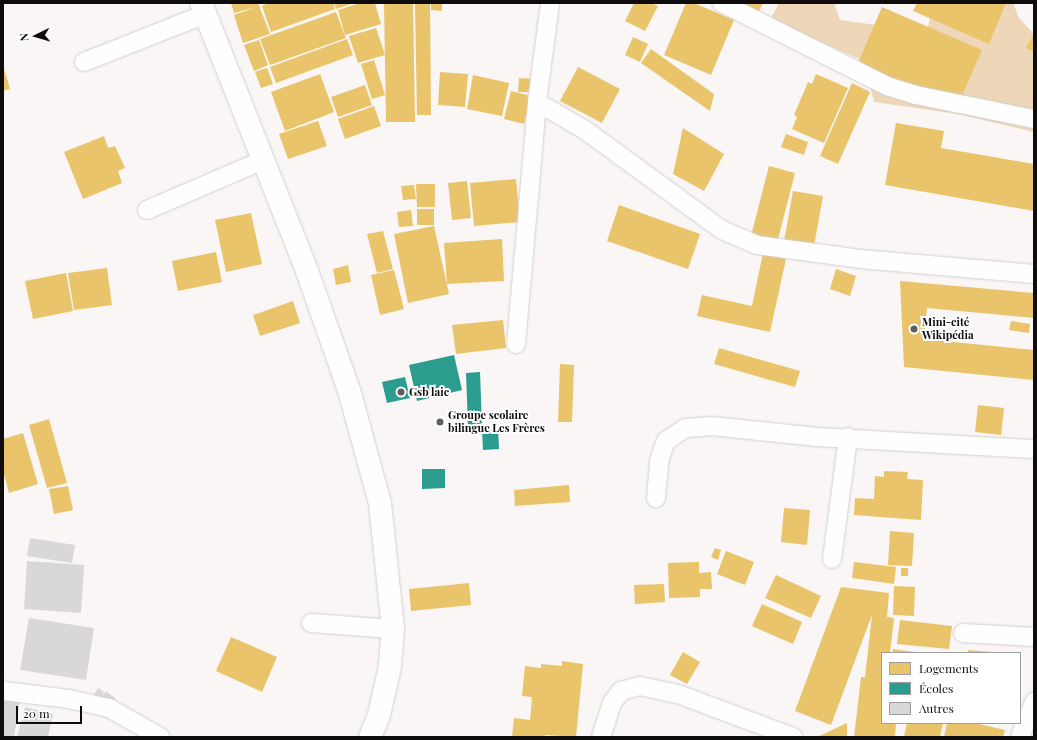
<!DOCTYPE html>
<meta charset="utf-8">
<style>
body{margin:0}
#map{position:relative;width:1037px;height:740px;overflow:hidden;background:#f9f6f5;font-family:"Playfair Display",serif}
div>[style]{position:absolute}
.green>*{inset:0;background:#eed6b8}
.homes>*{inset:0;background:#e9c46a}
.schools>*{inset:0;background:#2a9d8f}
.building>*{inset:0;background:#dad8d7}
.roads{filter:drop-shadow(0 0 1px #d2d0d0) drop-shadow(0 0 1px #d2d0d0)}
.minor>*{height:18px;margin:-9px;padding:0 9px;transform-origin:9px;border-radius:9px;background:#fefefe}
.tertiary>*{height:22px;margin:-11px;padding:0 11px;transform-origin:11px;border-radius:11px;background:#fefefe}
.dots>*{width:11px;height:11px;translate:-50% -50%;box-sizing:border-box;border:2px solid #fff;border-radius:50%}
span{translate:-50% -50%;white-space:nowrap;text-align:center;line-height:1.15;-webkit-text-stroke:4px #fff;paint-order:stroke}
.poi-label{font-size:11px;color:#0e0c0c;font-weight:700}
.left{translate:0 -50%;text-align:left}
.frame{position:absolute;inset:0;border:4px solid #0e0c0c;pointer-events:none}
.legend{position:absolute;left:881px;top:652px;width:140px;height:72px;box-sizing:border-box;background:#fff;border:1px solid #9f9e9e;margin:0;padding:5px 7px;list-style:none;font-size:12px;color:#0e0c0c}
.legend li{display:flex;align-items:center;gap:8px;height:20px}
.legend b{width:20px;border:1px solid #9f9e9e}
.north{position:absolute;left:16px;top:16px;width:40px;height:40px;-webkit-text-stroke:3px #fff;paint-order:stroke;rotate:265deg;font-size:11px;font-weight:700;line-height:16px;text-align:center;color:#0e0c0c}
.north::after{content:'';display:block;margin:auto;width:14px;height:18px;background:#0e0c0c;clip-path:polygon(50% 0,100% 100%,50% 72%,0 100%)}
.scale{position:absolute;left:16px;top:706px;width:66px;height:18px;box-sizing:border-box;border:2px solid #0e0c0c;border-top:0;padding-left:5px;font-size:12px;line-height:14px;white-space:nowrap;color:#0e0c0c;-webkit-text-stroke:3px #fff;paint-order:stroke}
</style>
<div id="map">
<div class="green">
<div style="clip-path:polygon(779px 3px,834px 3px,840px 20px,927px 32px,933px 3px,1013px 3px,1019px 18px,1034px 34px,1034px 132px,958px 114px,874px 102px,864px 61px,770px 20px)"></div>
</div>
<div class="homes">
<div style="clip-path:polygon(231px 3px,258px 3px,270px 34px,243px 43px,234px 15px,257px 7px,234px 13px)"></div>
<div style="clip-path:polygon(268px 3px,333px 3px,335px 9px,271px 32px,262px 6px)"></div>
<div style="clip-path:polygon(334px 3px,354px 3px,336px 9px)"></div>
<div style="clip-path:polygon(360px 3px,375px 3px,381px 24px,345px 35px,338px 10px)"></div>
<div style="clip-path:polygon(384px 3px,413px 3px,415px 122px,386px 122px)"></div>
<div style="clip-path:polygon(415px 3px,430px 3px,431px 115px,417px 115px)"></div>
<div style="clip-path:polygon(431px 3px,442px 3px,442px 11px,431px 10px)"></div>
<div style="clip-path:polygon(634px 3px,651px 3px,658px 6px,645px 31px,625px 21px)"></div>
<div style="clip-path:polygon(686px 3px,694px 3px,734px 20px,711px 75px,664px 55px)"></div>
<div style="clip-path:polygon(742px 3px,763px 3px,759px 11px)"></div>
<div style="clip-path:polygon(917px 3px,1006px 3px,989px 44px,913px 11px)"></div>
<div style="clip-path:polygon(882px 7px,982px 50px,955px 112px,855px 70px)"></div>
<div style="clip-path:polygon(336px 12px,346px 38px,270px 65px,260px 39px)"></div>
<div style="clip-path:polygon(376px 28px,385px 55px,358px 63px,349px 36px)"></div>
<div style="clip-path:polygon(1034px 34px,1034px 52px,1026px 48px)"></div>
<div style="clip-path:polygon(633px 37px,648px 44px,640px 62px,625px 55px)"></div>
<div style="clip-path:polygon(347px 39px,353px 55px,276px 83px,270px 67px)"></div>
<div style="clip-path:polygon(259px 40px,268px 65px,254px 71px,244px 45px)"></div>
<div style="clip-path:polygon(651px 49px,714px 94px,710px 111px,641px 63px)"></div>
<div style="clip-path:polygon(374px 60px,385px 95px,372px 99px,361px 64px)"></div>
<div style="clip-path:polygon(3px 65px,10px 89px,3px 91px)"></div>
<div style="clip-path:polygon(578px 67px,620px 89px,602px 123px,560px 101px)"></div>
<div style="clip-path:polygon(267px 68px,273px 84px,261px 88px,255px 72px)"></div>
<div style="clip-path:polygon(440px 72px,468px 74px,465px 107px,438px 105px)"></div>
<div style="clip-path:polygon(320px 74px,334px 112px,285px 131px,271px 92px)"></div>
<div style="clip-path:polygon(816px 74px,848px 88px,824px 143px,792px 129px,797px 117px,794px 115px,808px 82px,812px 84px)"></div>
<div style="clip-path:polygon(473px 75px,509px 83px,502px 116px,467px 109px)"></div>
<div style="clip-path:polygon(519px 78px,537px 79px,536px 92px,518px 92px)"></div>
<div style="clip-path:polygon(852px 83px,870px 92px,838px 164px,820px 156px)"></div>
<div style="clip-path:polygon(365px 85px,372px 105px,338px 117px,331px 97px)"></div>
<div style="clip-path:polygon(511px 91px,531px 96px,524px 124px,504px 119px)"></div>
<div style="clip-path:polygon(374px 106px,381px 126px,345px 139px,338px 119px)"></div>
<div style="clip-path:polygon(318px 121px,327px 146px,288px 159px,279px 134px)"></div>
<div style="clip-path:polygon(896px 123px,944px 131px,941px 148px,1034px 164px,1034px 211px,885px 185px)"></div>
<div style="clip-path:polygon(683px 128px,724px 154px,704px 191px,673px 174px)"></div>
<div style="clip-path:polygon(786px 134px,808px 142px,804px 155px,781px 147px)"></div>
<div style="clip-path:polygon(104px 136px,108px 148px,115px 146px,125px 168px,118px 171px,122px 183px,83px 199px,64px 152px)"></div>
<div style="clip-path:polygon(769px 166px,795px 173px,777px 243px,751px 236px)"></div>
<div style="clip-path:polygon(516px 179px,520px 222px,474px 226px,470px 183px)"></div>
<div style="clip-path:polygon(467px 181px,471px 218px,452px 220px,448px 183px)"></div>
<div style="clip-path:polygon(416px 184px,435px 184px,435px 207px,417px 207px)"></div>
<div style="clip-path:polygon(414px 185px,416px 199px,403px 200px,401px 186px)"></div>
<div style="clip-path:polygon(793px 191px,823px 196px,814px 246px,784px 241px)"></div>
<div style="clip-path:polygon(619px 205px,700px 234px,688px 269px,607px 241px)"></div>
<div style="clip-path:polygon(417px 209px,434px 209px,434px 225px,417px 225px)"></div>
<div style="clip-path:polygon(411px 210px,413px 226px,399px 227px,397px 212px)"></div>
<div style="clip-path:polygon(251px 213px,262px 264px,226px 272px,215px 220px)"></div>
<div style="clip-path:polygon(434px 226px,449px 294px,408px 303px,394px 234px)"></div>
<div style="clip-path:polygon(383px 231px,393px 269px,377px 273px,367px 234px)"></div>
<div style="clip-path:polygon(502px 239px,504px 281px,447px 284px,444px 243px)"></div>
<div style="clip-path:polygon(216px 252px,222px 282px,178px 291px,172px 261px)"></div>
<div style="clip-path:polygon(763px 253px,786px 259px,770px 332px,697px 316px,702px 295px,752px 306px)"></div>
<div style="clip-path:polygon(348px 265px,351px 282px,336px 285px,333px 269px)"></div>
<div style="clip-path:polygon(107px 268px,112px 305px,74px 310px,68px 273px)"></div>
<div style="clip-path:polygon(836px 269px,856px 276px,850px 296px,830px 289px)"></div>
<div style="clip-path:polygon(394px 270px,404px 309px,380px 315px,371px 275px)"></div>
<div style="clip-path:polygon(66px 273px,73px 311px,33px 319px,25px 281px)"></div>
<div style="clip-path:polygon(900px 281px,1034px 293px,1034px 318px,927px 308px,924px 339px,1034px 350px,1034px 380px,904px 367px)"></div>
<div style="clip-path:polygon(293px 301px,300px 323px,260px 336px,253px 315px)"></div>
<div style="clip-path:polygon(503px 320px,506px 348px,456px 354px,452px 325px)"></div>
<div style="clip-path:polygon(1011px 321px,1030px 324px,1029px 333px,1009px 330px)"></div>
<div style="clip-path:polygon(719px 348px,800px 371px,795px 387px,714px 364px)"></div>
<div style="clip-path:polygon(560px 364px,574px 365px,572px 422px,558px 422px)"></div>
<div style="clip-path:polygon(978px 405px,1004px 408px,1001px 435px,975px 432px)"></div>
<div style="clip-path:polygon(49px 419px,67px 483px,47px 488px,29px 425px)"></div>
<div style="clip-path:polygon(23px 433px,38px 484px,9px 493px,3px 471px,3px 439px)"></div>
<div style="clip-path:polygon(884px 471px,908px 472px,907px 479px,923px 480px,921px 520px,854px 515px,855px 498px,874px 499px,875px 476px,884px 477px)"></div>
<div style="clip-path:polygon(569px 485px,570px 502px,515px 506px,514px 490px)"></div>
<div style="clip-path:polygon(68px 486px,73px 510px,54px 514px,49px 489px)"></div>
<div style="clip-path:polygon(784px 508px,810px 510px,807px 545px,781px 542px)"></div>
<div style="clip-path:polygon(890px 531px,914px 533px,912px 566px,888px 565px)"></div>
<div style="clip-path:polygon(715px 548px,721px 550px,718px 560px,711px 557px)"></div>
<div style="clip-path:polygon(726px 551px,754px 562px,745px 585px,717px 574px)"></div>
<div style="clip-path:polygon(699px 562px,699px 573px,711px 572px,712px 589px,700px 589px,700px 597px,669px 598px,668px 563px)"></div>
<div style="clip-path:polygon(854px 562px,896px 567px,894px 584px,852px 578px)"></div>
<div style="clip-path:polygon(901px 568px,908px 568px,908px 576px,901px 576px)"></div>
<div style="clip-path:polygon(776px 575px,821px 596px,811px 618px,765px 598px)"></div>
<div style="clip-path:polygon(469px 583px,471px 605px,411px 611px,409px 589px)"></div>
<div style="clip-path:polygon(664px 584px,665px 602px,635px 604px,634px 585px)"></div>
<div style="clip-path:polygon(894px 586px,915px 587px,914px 616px,893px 615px)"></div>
<div style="clip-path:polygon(841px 587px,889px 593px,887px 617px,894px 618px,890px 653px,882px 653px,882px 723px,896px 723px,895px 737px,854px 737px,861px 677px,865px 677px,872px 615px,831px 725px,795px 711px)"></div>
<div style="clip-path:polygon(762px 604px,802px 622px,793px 644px,752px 626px)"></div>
<div style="clip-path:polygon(900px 620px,952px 626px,949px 649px,897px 644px)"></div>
<div style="clip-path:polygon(231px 637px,277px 657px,262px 692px,216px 671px)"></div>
<div style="clip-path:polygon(893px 649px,915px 652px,915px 653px,892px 653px)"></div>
<div style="clip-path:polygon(968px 650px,993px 652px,993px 653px,968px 653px)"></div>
<div style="clip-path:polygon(683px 652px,700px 662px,687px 684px,670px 675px)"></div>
<div style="clip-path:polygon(562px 661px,583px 664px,576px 737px,545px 735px,545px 737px,512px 737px,514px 718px,530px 720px,532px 697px,522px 696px,525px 666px,541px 668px,541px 664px,562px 666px)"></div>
<div style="clip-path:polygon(847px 723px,847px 737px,817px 737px)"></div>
<div style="clip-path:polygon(907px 723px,943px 723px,940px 737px,904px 737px)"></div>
<div style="clip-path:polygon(947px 723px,975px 723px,1005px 730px,1003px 737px,944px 737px)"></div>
</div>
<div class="schools">
<div style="clip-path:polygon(454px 355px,462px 390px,417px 401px,409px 365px)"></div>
<div style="clip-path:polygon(480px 372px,482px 426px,468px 427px,466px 373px)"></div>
<div style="clip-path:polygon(405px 377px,410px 398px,387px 403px,382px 382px)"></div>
<div style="clip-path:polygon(498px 428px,499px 449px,483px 450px,482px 429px)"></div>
<div style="clip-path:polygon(422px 469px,445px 469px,445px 488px,422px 489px)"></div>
</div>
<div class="building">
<div style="clip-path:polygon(30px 538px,75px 545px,72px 563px,27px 556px)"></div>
<div style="clip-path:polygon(27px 561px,84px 565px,81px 613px,24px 609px)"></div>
<div style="clip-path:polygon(29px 618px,94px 628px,86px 680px,20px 670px)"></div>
<div style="clip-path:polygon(98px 688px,104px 692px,102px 697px,106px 691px,116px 699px,110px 706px,94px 695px)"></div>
<div style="clip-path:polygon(3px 696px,20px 699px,14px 737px,3px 737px)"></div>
<div style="clip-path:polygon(25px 707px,53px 714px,48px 737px,17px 737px)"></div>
</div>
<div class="roads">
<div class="minor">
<div style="left:722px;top:3px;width:185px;rotate:26.7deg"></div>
<div style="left:887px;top:86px;width:30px;rotate:17deg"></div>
<div style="left:916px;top:95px;width:120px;rotate:11.5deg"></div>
<div style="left:84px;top:62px;width:130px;rotate:-21.6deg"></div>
<div style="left:537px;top:102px;width:56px;rotate:30.3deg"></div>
<div style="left:585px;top:130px;width:170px;rotate:36.1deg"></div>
<div style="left:722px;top:230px;width:38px;rotate:23deg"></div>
<div style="left:757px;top:245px;width:104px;rotate:7.7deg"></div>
<div style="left:860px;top:259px;width:175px;rotate:4.9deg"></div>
<div style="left:147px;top:210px;width:126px;rotate:-23.3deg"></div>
<div style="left:516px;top:344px;width:243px;rotate:-85deg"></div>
<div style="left:537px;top:102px;width:100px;rotate:-82.5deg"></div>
<div style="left:656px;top:498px;width:37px;rotate:-85deg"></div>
<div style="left:659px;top:461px;width:21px;rotate:-71deg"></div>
<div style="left:666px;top:441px;width:23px;rotate:-34deg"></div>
<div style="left:685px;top:428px;width:26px;rotate:-4deg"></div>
<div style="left:711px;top:426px;width:107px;rotate:5.9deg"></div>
<div style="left:817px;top:437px;width:217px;rotate:3.2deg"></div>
<div style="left:832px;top:559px;width:123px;rotate:-82.5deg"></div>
<div style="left:311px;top:623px;width:82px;rotate:4.2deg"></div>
<div style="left:963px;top:633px;width:71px;rotate:3.2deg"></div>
<div style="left:3px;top:691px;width:66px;rotate:6.9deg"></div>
<div style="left:69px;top:699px;width:41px;rotate:12.7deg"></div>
<div style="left:109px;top:708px;width:59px;rotate:29.6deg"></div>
<div style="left:601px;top:737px;width:36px;rotate:-72deg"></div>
<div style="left:612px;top:703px;width:15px;rotate:-53deg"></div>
<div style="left:621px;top:691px;width:20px;rotate:-15deg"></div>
<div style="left:640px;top:686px;width:39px;rotate:12deg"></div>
<div style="left:678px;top:694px;width:123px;rotate:20.5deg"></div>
<div style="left:1020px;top:737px;width:38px;rotate:-68deg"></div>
</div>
<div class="tertiary">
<div style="left:201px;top:3px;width:288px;rotate:68.4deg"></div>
<div style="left:307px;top:271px;width:126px;rotate:70.6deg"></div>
<div style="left:349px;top:390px;width:117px;rotate:74.7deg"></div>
<div style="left:380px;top:503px;width:127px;rotate:84.1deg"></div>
<div style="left:393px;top:629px;width:38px;rotate:95deg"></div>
<div style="left:390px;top:667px;width:49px;rotate:102.9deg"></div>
<div style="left:379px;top:715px;width:24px;rotate:112deg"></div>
</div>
</div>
<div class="dots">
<div style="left:914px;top:329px;background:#605e5e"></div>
<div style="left:401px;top:392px;background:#605e5e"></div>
<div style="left:440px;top:422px;background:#605e5e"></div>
</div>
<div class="poi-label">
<span class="left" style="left:922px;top:329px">Mini-cité<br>Wikipédia</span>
<span class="left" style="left:409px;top:392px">Gsb laic</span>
<span class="left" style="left:448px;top:422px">Groupe scolaire<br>bilingue Les Frères</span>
</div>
<div class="frame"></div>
<ul class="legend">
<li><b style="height:11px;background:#e9c46a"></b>Logements</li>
<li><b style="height:11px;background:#2a9d8f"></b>Écoles</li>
<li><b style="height:11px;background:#dad8d7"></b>Autres</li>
</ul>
<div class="north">N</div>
<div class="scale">20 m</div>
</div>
